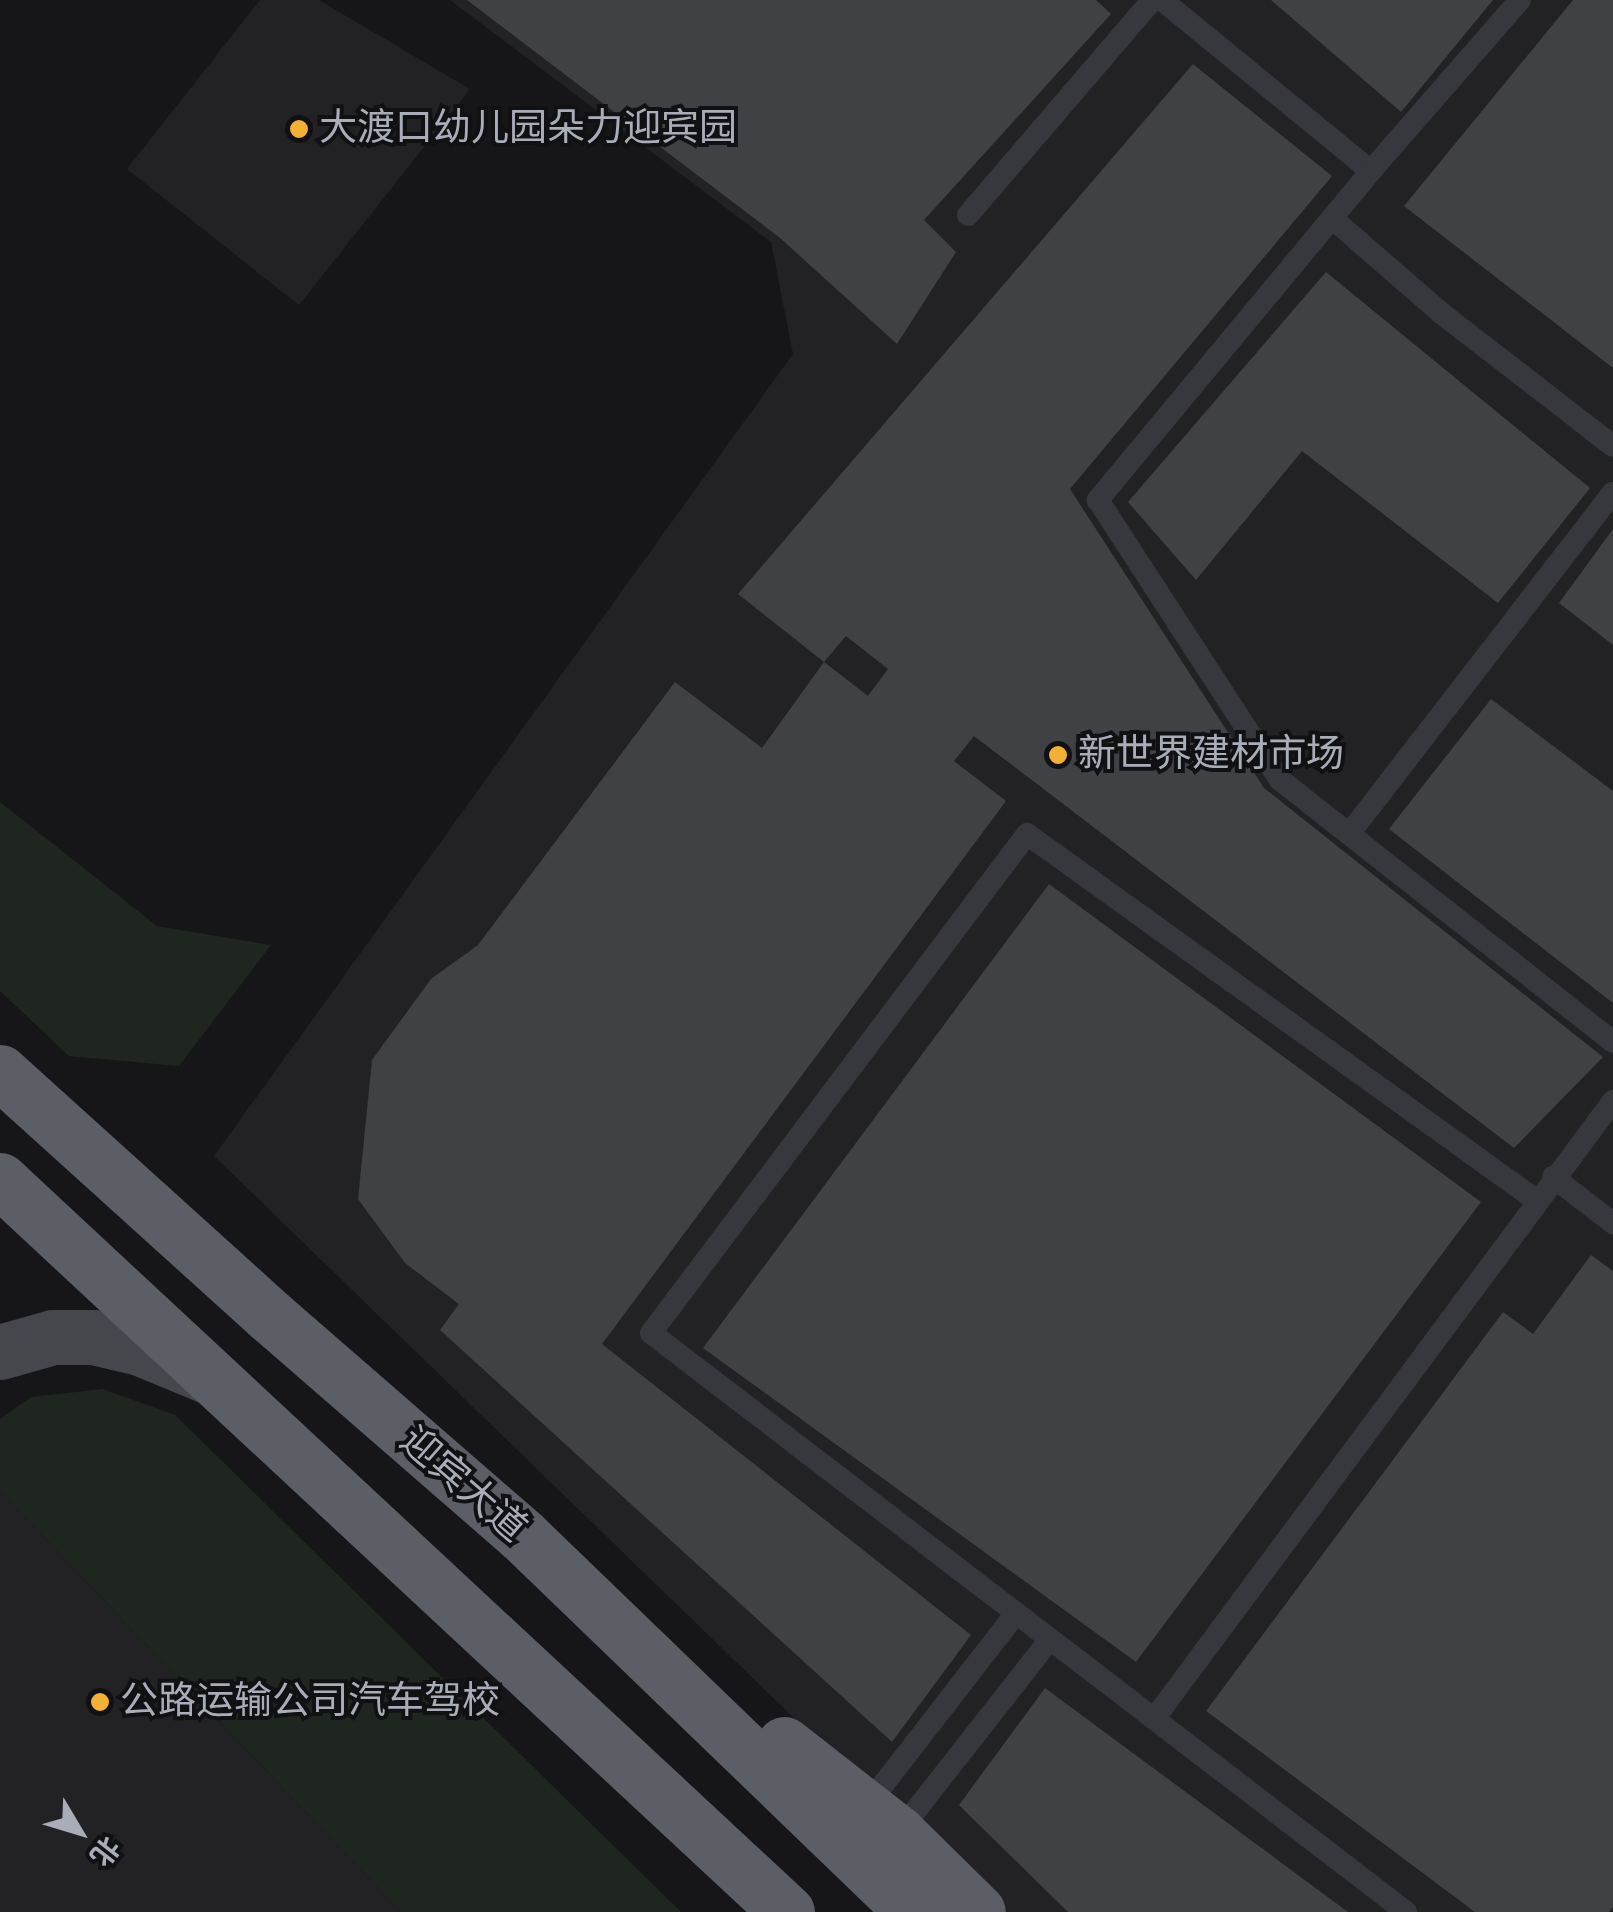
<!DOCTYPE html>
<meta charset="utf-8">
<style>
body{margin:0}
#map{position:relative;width:1613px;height:1912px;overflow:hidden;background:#161618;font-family:"Sofia Sans Condensed","Noto Sans SC",sans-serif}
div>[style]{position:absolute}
.built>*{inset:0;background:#222225}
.green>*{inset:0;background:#1e261f}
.building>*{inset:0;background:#404145}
.service>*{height:22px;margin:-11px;padding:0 11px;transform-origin:11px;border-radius:11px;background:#37383d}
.secondary>*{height:55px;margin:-27.5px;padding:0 27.5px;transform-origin:27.5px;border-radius:27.5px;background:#45474d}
.trunk>*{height:55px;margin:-27.5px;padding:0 27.5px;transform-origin:27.5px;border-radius:27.5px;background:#5b5e65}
.dots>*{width:28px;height:28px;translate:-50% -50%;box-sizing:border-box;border:5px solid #111113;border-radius:50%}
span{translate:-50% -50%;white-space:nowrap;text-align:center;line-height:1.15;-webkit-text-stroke:8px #111113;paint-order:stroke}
.poi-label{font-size:38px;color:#a8adb8}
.left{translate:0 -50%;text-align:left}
.street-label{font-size:38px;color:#a8adb8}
.north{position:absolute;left:30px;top:1782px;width:100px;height:100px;-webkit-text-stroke:8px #111113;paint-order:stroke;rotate:128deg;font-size:28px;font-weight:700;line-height:40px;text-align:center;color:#a8adb8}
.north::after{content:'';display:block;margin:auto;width:35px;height:45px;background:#a8adb8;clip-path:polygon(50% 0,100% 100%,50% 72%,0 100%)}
</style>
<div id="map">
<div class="built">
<div style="clip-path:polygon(260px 0,319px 0,470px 89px,299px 305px,127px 169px)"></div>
<div style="clip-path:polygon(450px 0,1613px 0,1613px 1912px,994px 1912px,214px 1156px,793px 354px,771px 242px)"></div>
<div style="clip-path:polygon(0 1491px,401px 1912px,0 1912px)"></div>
</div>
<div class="green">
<div style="clip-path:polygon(0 802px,157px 926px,271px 945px,179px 1066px,69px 1056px,0 991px)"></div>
<div style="clip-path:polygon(103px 1389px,175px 1415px,681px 1912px,401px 1912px,0 1491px,0 1419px,31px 1397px)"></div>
</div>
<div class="building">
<div style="clip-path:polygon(467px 0,1096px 0,1111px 14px,924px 220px,956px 252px,897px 344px,780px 238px)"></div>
<div style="clip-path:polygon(1271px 0,1493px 0,1401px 112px)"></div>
<div style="clip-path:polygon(1573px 0,1613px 0,1613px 368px,1404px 206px)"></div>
<div style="clip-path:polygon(1193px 64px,1332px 176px,1070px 489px,1264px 788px,1603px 1057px,1514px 1148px,974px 736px,954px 761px,1006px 801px,602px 1344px,971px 1635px,892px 1742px,440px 1330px,459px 1304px,405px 1263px,358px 1199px,372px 1060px,431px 979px,478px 945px,675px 682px,762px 748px,824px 662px,868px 696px,888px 669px,846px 636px,824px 662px,738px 594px)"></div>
<div style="clip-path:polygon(1326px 272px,1590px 488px,1498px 603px,1302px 451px,1196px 580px,1128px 502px)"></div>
<div style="clip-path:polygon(1613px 529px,1613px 645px,1559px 603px)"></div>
<div style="clip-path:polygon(1491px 699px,1613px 791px,1613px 1003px,1389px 829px)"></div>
<div style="clip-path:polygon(1049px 884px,1481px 1202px,1136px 1662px,703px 1348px)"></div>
<div style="clip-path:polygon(1591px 1255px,1613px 1271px,1613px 1907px,1609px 1912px,1475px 1912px,1206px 1711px,1503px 1312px,1533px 1334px)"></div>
<div style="clip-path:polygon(1045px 1688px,1348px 1912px,1068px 1912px,959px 1805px)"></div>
</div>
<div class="service">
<div style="left:1162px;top:0;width:270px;rotate:39.3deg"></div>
<div style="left:1520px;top:0;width:227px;rotate:131.1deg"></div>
<div style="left:1371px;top:171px;width:428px;rotate:129.7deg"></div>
<div style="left:1098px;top:500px;width:333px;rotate:57deg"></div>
<div style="left:1279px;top:779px;width:425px;rotate:38.2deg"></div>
<div style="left:968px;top:215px;width:283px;rotate:-49.4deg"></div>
<div style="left:1333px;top:219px;width:143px;rotate:41deg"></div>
<div style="left:1441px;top:313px;width:217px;rotate:37.7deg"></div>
<div style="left:1349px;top:834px;width:431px;rotate:-52.3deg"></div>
<div style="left:1553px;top:1177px;width:76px;rotate:37.5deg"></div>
<div style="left:1154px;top:1719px;width:770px;rotate:-53.4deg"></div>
<div style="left:865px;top:1808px;width:247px;rotate:-52.2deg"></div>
<div style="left:898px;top:1833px;width:246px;rotate:-51.9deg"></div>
<div style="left:1406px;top:1912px;width:951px;rotate:-142.52deg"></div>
<div style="left:651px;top:1333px;width:625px;rotate:-53deg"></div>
<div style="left:1027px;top:834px;width:627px;rotate:35.72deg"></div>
</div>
<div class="secondary">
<div style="left:0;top:1352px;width:55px;rotate:-15.8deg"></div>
<div style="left:53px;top:1337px;width:40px"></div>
<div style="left:93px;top:1337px;width:48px;rotate:13.2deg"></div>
<div style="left:140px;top:1348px;width:78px;rotate:22.6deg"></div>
</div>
<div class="trunk">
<div style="left:0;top:1072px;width:364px;rotate:42.1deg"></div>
<div style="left:270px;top:1316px;width:334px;rotate:41deg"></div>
<div style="left:522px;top:1535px;width:543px;rotate:43.96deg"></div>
<div style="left:0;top:1180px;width:1075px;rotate:42.93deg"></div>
<div style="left:784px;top:1744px;width:145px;rotate:38deg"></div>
<div style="left:898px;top:1833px;width:112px;rotate:44.6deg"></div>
</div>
<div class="dots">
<div style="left:299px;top:129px;background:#f2b134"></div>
<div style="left:1058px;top:755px;background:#f2b134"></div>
<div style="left:100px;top:1702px;background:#f2b134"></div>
</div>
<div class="poi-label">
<span class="left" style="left:319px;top:129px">大渡口幼儿园朵力迎宾园</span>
<span class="left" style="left:1078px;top:755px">新世界建材市场</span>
<span class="left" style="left:120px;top:1702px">公路运输公司汽车驾校</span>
</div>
<div class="street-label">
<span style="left:463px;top:1485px;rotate:41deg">迎宾大道</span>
</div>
<div class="north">北</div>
</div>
